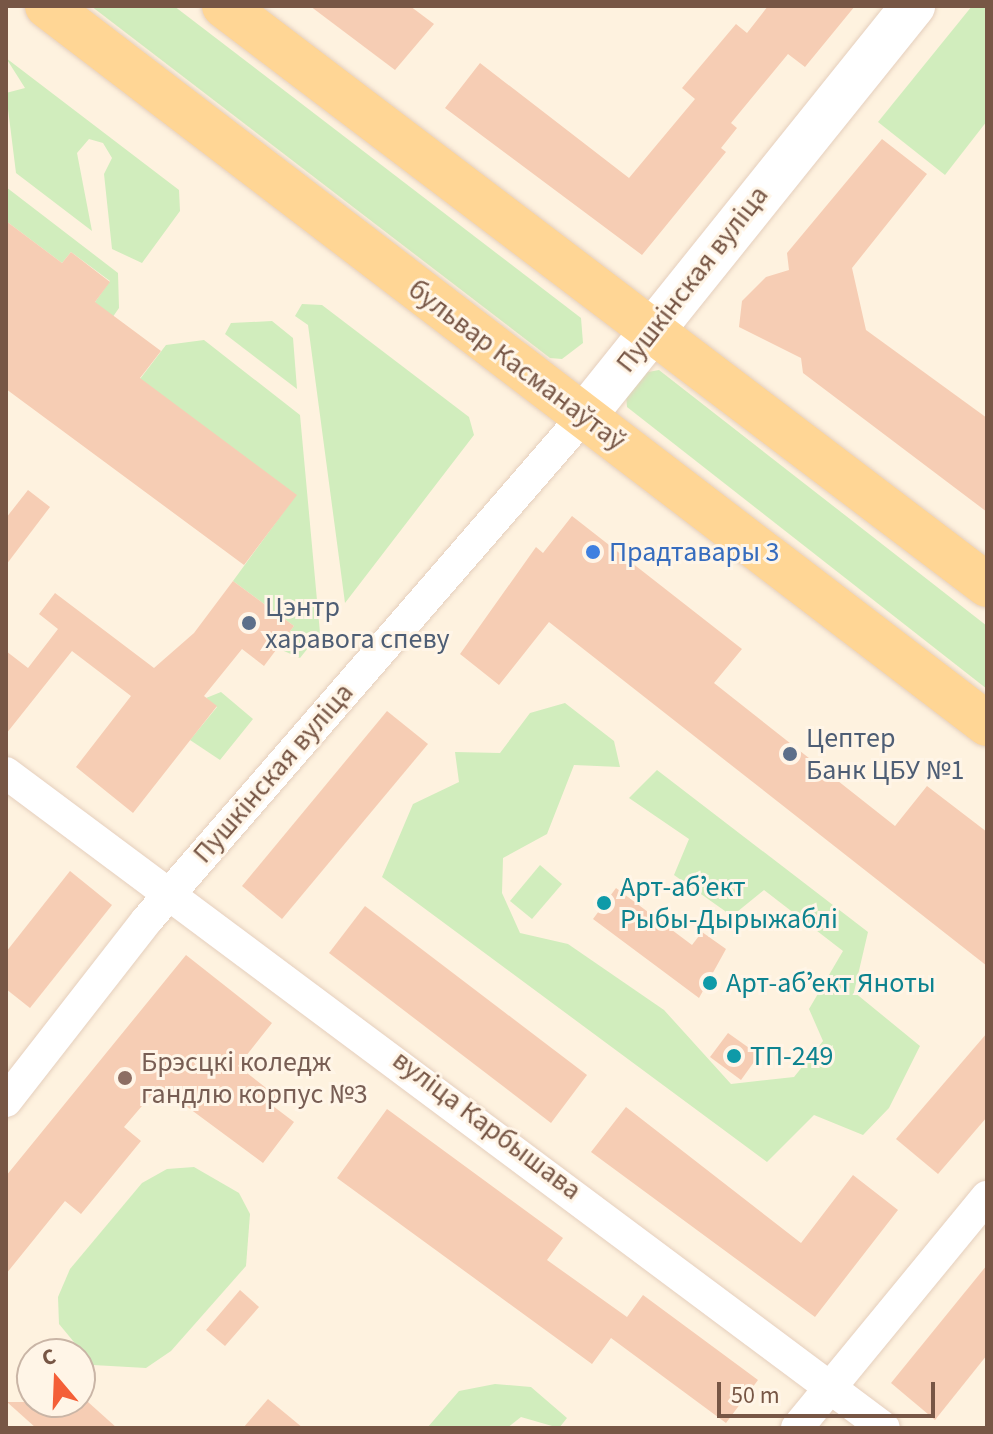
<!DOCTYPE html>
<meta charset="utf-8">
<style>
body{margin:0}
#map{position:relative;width:993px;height:1434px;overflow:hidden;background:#fef2df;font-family:"Source Sans 3",sans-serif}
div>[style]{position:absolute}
.green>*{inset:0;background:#d1edbd}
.building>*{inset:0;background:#f6cdb4}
.roads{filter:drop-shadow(0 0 2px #e5cfbd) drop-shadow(0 0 2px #e5cfbd)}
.street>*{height:32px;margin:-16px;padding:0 16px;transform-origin:16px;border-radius:16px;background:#fff}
.secondary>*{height:44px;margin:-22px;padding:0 22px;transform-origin:22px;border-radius:22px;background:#fff}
.primary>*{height:44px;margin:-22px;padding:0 22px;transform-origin:22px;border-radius:22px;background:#ffd695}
.dots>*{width:22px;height:22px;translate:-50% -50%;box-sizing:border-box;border:4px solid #fff5e7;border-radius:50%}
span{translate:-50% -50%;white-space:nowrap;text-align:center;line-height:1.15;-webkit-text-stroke:6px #fff5e7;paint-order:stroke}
.street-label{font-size:28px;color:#775645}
.shop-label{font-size:28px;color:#366cbe}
.left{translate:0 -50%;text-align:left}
.service-label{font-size:28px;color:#4e5e75}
.culture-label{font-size:28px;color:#0d838f}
.education-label{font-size:28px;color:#785e54}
.frame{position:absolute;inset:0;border:8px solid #775645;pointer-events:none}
.north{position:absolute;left:16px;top:1338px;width:80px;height:80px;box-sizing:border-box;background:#fff5e7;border:2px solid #c9b5a6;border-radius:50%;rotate:341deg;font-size:22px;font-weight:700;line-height:32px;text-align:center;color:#775645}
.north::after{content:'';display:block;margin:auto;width:28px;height:36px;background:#f45f38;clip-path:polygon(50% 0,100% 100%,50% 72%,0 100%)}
.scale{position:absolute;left:717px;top:1382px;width:218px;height:36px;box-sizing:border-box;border:4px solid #775645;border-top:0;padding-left:10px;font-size:24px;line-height:28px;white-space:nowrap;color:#775645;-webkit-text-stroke:6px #fff5e7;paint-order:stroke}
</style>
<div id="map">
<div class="green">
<div style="clip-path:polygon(91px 6px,174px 6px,581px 318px,583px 343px,562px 359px,550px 358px)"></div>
<div style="clip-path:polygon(972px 6px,987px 6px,987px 121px,945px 175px,878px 122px)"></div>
<div style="clip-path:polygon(6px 58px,179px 190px,180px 211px,142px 263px,112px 249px,104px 174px,112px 158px,103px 143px,89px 139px,77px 153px,92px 231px,16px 173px,6px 93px,25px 88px)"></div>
<div style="clip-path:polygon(6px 187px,118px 273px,119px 308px,94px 344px,75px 330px,110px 281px,71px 252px,62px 263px,6px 221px)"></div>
<div style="clip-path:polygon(302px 304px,322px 305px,469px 417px,474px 435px,345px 603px,308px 325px,295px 316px)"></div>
<div style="clip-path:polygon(272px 321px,293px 338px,297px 389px,225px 334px,231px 323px)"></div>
<div style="clip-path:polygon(204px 340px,300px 415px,320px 633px,300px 658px,277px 648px,294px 626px,233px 581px,296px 495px,140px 379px,166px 345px)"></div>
<div style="clip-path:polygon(659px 370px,987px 626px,987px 689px,627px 407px,626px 395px,643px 373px)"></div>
<div style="clip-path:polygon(221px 692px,253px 719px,220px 760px,190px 740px,217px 707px,206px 698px)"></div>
<div style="clip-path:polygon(565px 703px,614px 741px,620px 767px,574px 765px,547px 834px,503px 858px,502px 893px,520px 933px,568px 944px,664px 1010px,731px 1084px,794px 1077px,823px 1041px,809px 1009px,843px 951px,764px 890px,732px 916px,674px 875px,689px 839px,629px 798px,657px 770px,868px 932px,854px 992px,920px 1046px,889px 1108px,863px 1135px,814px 1115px,767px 1162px,382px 877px,413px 804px,459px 782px,455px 752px,500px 753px,530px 713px)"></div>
<div style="clip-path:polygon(540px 865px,562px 884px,532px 919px,510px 901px)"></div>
<div style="clip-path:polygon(194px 1167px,239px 1193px,250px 1214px,246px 1266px,171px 1351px,146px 1368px,93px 1365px,59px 1324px,58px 1297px,70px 1269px,142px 1183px,167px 1169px)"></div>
<div style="clip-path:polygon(495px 1384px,531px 1387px,567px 1418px,559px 1428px,521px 1417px,507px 1428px,427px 1428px,459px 1391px)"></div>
</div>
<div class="building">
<div style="clip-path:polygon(310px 6px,410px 6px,434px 24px,395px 70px)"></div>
<div style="clip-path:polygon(768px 6px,855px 6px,805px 67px,788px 54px,731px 123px,737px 128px,721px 148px,726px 152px,642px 255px,445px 108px,480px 63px,629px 178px,695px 99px,682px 88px,736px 24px,747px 33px)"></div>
<div style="clip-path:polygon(882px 139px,927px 174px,852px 268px,866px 330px,987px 418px,987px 512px,803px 373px,801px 358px,739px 327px,742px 301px,766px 277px,789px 270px,787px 253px)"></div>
<div style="clip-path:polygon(6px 221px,62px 263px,71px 252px,110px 282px,95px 302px,161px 351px,140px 378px,297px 495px,244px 565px,6px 389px)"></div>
<div style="clip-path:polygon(28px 490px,50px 507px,6px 565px,6px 518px)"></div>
<div style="clip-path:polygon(572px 516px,742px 649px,714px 683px,895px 826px,927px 786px,987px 832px,987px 966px,549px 622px,499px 685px,460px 654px,536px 547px,543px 553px)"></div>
<div style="clip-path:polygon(233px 581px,294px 626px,264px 666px,242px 649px,204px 696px,217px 706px,133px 813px,76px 767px,131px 696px,72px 651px,6px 734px,6px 651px,28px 668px,58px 629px,39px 614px,55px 593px,154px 668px,194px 633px)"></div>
<div style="clip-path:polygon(387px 711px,428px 744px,282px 919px,242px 886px)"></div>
<div style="clip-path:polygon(70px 871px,112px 905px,30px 1008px,6px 989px,6px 952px)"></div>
<div style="clip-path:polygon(616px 888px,692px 945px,702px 932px,726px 949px,699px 998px,593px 919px)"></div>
<div style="clip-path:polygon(365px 906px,587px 1075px,551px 1123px,329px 953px)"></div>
<div style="clip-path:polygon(186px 955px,272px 1023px,238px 1066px,279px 1098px,273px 1106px,294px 1122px,263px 1163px,159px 1086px,124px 1127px,141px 1141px,81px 1214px,65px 1201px,6px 1274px,6px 1176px)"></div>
<div style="clip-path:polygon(728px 1033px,759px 1055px,741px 1080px,710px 1057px)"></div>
<div style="clip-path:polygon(987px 1033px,987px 1117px,938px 1174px,896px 1139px)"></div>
<div style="clip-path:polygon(626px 1107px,801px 1243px,853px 1175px,898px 1210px,815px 1317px,591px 1152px)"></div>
<div style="clip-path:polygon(387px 1109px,563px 1238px,547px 1260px,627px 1317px,643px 1295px,758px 1380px,726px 1423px,611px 1338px,592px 1364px,337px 1178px)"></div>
<div style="clip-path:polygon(987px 1265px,987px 1355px,935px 1420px,891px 1383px)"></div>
<div style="clip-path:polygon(240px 1290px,259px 1307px,225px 1346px,206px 1330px)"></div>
<div style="clip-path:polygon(268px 1399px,303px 1428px,243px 1428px)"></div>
<div style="clip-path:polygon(7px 1402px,88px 1402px,117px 1428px,36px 1428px)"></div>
</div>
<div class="roads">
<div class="street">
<div style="left:6px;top:773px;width:1095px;rotate:36.72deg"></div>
<div style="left:6px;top:1101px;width:229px;rotate:-52.1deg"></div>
<div style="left:147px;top:920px;width:667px;rotate:-49.07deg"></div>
<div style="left:797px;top:1428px;width:299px;rotate:-50.6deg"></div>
</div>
<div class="secondary">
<div style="left:584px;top:416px;width:526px;rotate:-51.26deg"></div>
</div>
<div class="primary">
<div style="left:47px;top:6px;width:1183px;rotate:37.37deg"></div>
<div style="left:224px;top:6px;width:958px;rotate:37.19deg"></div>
</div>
</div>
<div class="dots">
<div style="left:593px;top:552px;background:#3f7fe0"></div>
<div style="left:249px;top:623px;background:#5c6f8a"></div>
<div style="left:790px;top:754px;background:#5c6f8a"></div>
<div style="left:604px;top:903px;background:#0f9aa8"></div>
<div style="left:710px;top:983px;background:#0f9aa8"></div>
<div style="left:734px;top:1056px;background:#0f9aa8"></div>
<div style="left:125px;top:1078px;background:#8d6e63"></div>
</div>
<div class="street-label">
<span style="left:692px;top:279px;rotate:-52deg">Пушкінская вуліца</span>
<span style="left:517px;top:365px;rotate:37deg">бульвар Касманаўтаў</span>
<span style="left:273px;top:773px;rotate:-49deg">Пушкінская вуліца</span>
<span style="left:487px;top:1125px;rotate:37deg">вуліца Карбышава</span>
</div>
<div class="shop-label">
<span class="left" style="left:609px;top:552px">Прадтавары 3</span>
</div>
<div class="service-label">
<span class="left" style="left:265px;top:623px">Цэнтр<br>харавога спеву</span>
<span class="left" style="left:806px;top:754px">Цептер<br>Банк ЦБУ №1</span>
</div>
<div class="culture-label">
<span class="left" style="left:620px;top:903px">Арт-абʼект<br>Рыбы-Дырыжаблі</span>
<span class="left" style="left:726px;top:983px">Арт-абʼект Яноты</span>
<span class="left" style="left:750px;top:1056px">ТП-249</span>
</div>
<div class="education-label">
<span class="left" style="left:141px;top:1078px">Брэсцкі коледж<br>гандлю корпус №3</span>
</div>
<div class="frame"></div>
<div class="north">С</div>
<div class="scale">50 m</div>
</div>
